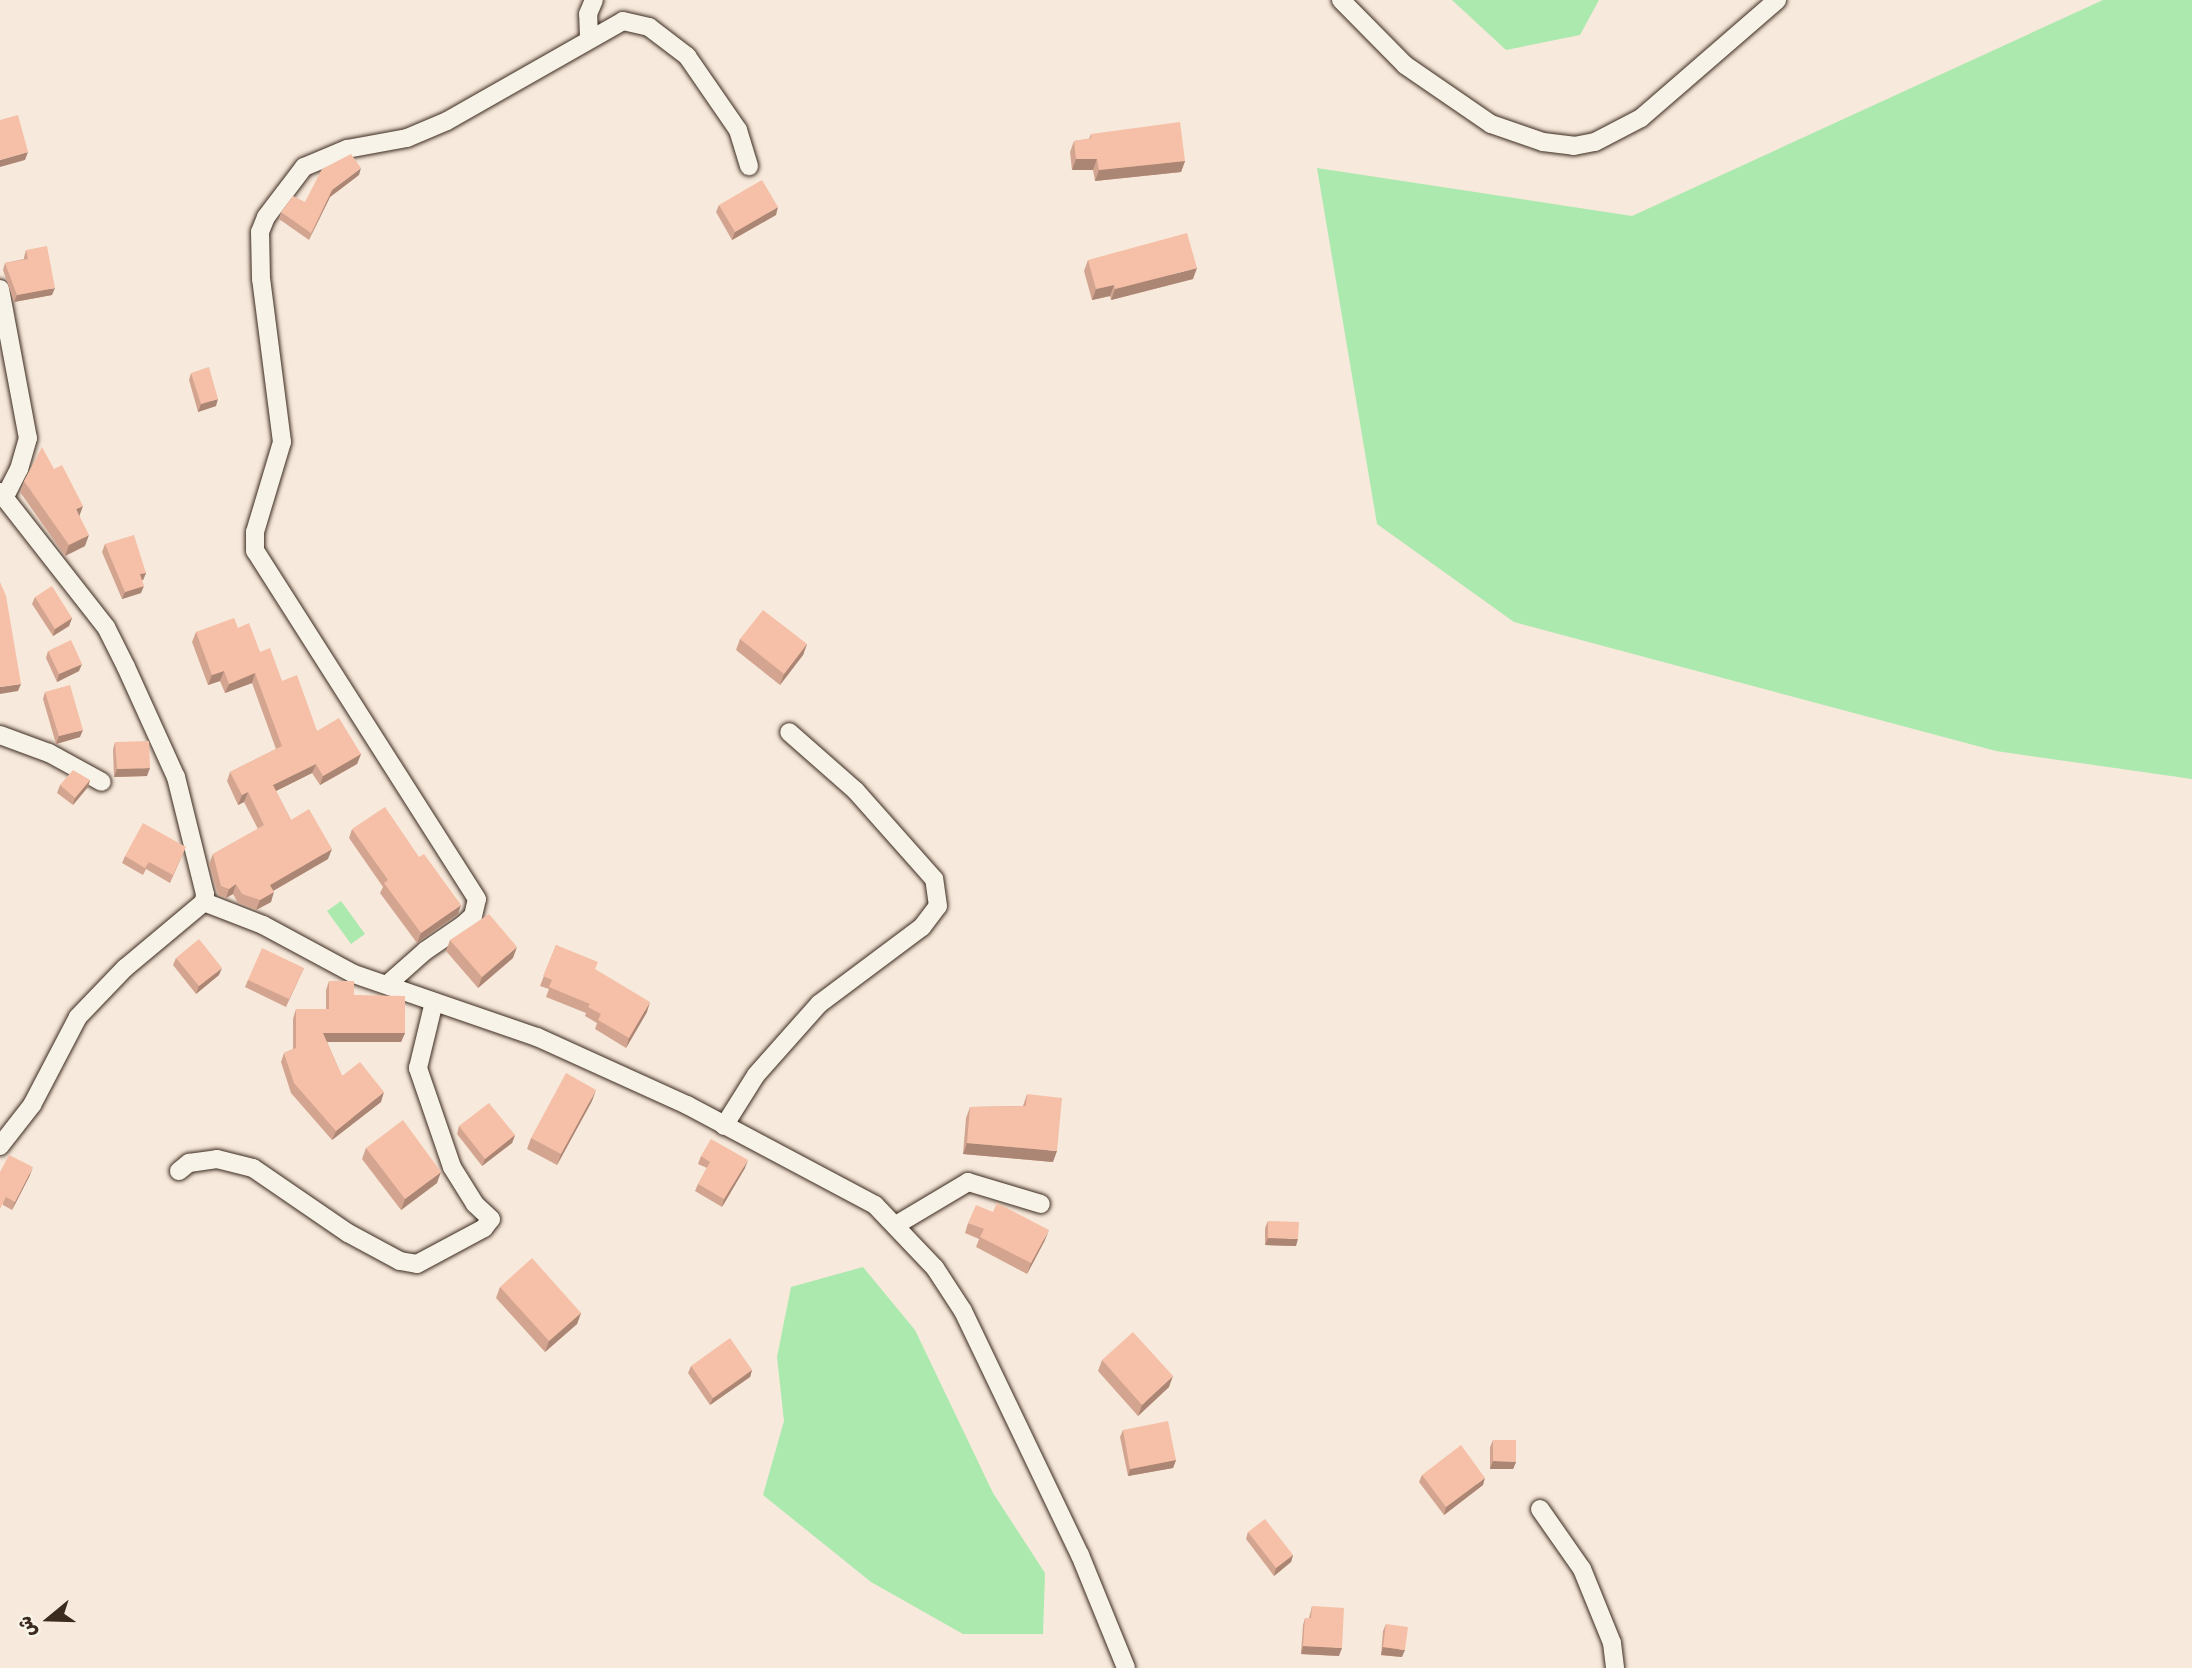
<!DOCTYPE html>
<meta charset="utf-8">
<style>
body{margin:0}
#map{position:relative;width:2192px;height:1668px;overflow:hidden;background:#f7e9db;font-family:"Indie Flower","Playpen Sans Arabic",sans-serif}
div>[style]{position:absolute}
.green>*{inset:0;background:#ace9af}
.roads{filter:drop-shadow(0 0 2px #3b2a1e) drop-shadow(0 0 2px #3b2a1e)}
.minor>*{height:18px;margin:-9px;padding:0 9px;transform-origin:9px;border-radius:9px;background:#f7f3e8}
.wall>*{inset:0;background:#d3a590}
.shaded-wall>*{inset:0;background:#ac8675}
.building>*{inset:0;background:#f5c0a7}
span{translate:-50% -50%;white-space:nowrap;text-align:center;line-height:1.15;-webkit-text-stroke:5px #f7f3e8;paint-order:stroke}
.north{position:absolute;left:14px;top:1584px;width:70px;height:70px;-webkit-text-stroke:5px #f7f3e8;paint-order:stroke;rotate:251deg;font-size:19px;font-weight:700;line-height:28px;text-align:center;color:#3b2a1e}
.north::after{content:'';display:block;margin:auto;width:24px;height:32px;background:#3b2a1e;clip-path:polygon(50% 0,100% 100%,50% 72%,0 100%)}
</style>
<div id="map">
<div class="green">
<div style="clip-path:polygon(1452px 0,1599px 0,1580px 35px,1506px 50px)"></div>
<div style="clip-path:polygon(2103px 0,2192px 0,2192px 779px,1996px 751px,1514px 622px,1377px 524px,1317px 168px,1632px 216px)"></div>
<div style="clip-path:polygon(341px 901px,365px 934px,351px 944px,327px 911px)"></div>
<div style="clip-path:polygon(863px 1267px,915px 1330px,993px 1493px,1045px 1573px,1043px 1634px,963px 1634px,871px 1582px,763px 1495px,784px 1421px,777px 1357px,791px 1287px)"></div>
</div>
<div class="roads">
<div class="minor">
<div style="left:1341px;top:0;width:91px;rotate:45.4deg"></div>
<div style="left:1405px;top:65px;width:104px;rotate:34.5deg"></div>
<div style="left:1491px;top:124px;width:55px;rotate:19.1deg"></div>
<div style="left:1543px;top:142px;width:31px;rotate:7deg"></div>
<div style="left:1574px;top:146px;width:21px;rotate:-11deg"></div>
<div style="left:1595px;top:142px;width:52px;rotate:-27.6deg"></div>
<div style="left:1641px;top:118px;width:180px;rotate:-40.9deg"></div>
<div style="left:589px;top:38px;width:24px;rotate:-92deg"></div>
<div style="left:588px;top:14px;width:15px;rotate:-67deg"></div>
<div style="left:0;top:289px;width:152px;rotate:79.4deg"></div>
<div style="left:28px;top:438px;width:32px;rotate:106deg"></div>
<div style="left:19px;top:469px;width:33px;rotate:117deg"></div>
<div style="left:0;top:492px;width:172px;rotate:51.9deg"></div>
<div style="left:106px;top:627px;width:45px;rotate:63.4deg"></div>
<div style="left:126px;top:667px;width:121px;rotate:65.6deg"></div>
<div style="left:176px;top:777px;width:121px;rotate:76.1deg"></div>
<div style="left:205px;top:894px;width:8px;rotate:97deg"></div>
<div style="left:204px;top:902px;width:103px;rotate:140.1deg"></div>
<div style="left:125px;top:968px;width:68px;rotate:133.8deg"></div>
<div style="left:78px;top:1017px;width:99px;rotate:117.6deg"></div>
<div style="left:32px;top:1105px;width:52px;rotate:128deg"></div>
<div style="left:0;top:735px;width:52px;rotate:20.2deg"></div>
<div style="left:49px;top:753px;width:60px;rotate:28.7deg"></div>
<div style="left:204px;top:902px;width:63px;rotate:21.3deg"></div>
<div style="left:263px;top:925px;width:103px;rotate:28.3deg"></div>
<div style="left:354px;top:974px;width:194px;rotate:19deg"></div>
<div style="left:537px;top:1037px;width:165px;rotate:24.4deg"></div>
<div style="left:687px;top:1105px;width:213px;rotate:28deg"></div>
<div style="left:875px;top:1205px;width:87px;rotate:46.4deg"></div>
<div style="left:935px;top:1268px;width:51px;rotate:56.9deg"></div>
<div style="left:963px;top:1311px;width:271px;rotate:64.4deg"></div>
<div style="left:1080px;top:1555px;width:122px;rotate:67.8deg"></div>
<div style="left:389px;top:983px;width:48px;rotate:-41.6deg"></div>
<div style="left:425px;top:951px;width:46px;rotate:-34.4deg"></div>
<div style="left:463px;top:925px;width:13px;rotate:-42deg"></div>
<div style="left:473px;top:916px;width:17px;rotate:-77deg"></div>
<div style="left:477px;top:899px;width:413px;rotate:-122.5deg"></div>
<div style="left:255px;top:551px;width:19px;rotate:-90deg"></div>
<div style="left:255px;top:532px;width:94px;rotate:-73.3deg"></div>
<div style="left:282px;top:442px;width:164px;rotate:-97.3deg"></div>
<div style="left:261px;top:279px;width:47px;rotate:-91.2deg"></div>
<div style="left:260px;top:232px;width:16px;rotate:-68deg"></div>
<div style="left:266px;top:217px;width:63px;rotate:-52.8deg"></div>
<div style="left:304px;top:167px;width:47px;rotate:-22.7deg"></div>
<div style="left:347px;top:149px;width:61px;rotate:-10.4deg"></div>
<div style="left:407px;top:138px;width:43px;rotate:-23deg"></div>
<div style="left:447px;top:121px;width:202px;rotate:-29.6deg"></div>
<div style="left:623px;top:21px;width:27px;rotate:13deg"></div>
<div style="left:649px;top:27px;width:48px;rotate:37.3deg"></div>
<div style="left:687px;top:56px;width:90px;rotate:55.4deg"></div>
<div style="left:738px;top:130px;width:38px;rotate:73deg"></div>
<div style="left:724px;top:1126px;width:60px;rotate:-57.9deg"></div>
<div style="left:756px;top:1075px;width:95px;rotate:-48.4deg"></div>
<div style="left:819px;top:1004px;width:129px;rotate:-36.8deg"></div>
<div style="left:922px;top:927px;width:26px;rotate:-53deg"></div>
<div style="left:938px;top:906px;width:27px;rotate:-98deg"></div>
<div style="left:934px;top:879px;width:118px;rotate:-131.6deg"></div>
<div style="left:856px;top:791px;width:89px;rotate:-138.6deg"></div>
<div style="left:179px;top:1171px;width:13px;rotate:-39deg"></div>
<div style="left:189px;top:1163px;width:28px;rotate:-8deg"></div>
<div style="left:217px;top:1159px;width:37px;rotate:14deg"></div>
<div style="left:253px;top:1168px;width:115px;rotate:34.4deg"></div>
<div style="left:348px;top:1233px;width:59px;rotate:28.3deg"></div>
<div style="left:400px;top:1261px;width:17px;rotate:10deg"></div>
<div style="left:417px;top:1264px;width:76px;rotate:-28.2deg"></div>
<div style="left:484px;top:1228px;width:11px;rotate:-52deg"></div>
<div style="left:491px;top:1219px;width:22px;rotate:-137deg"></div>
<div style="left:475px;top:1204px;width:44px;rotate:-121.9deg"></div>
<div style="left:452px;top:1167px;width:105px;rotate:-109deg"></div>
<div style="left:418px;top:1068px;width:68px;rotate:-76.4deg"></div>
<div style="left:896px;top:1225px;width:84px;rotate:-30.8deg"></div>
<div style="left:968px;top:1182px;width:76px;rotate:16.8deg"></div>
<div style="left:1540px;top:1509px;width:73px;rotate:55deg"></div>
<div style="left:1582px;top:1569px;width:80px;rotate:67.9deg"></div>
<div style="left:1612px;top:1643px;width:25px;rotate:83deg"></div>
</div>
</div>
<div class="wall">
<div style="clip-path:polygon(1091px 134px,1185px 161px,1181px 172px,1095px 181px,1093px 170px,1072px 170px,1070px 152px,1074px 141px,1089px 139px)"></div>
<div style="clip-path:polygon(359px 175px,330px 197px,309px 240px,279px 219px,281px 212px,305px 202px)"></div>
<div style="clip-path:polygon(719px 205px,776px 215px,732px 240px,716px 212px)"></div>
<div style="clip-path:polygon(26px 250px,52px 295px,14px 302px,3px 270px,5px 263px,24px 259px,24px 257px)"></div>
<div style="clip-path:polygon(1088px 260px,1193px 279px,1111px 300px,1110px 296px,1092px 300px,1084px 271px)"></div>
<div style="clip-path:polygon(191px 373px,216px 406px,198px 412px,189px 380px)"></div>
<div style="clip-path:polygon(54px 469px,79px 515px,85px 546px,65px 556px,20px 492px,24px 481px)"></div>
<div style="clip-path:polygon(105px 544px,146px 573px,143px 580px,142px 580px,141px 593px,122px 599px,102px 552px)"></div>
<div style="clip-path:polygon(35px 597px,72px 618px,69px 626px,53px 636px,32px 604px)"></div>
<div style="clip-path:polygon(238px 628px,260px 652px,282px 681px,317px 731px,361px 754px,357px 764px,320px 785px,312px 773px,276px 791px,291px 820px,328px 859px,273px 891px,271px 902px,256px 910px,238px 903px,233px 894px,226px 898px,218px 895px,209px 864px,213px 854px,258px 829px,244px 802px,238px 805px,227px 781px,230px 772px,276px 749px,252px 683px,225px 693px,220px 681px,208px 685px,192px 642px,196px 632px)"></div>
<div style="clip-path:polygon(740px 639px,807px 644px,803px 655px,780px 685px,736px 650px)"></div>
<div style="clip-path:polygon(48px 651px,79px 671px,57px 682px,46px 658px)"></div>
<div style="clip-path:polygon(45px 692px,80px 737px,56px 744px,43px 699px)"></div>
<div style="clip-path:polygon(115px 742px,147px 776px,114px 777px,113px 750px)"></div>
<div style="clip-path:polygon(90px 780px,88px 787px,73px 805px,57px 793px,60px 785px)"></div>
<div style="clip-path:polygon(352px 829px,458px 914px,417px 943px,380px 893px,383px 887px,349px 838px)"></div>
<div style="clip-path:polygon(183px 854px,170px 883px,146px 869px,143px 875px,122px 863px,125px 856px)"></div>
<div style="clip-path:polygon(450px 940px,513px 958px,478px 988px,446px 951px)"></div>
<div style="clip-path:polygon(556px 945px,595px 969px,647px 1012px,626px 1048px,595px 1029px,597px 1023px,585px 1016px,586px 1013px,546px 997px,549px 989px,540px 986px)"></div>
<div style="clip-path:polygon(176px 958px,219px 975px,196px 994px,173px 965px)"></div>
<div style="clip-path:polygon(304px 968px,286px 1007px,245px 987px,248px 980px)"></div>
<div style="clip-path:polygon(329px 981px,354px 995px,405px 1033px,401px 1042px,327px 1042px,342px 1076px,381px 1102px,332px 1140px,291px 1093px,281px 1062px,284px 1053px,293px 1049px,293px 1019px,296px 1009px,326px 1009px,326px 990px)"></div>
<div style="clip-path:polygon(1027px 1094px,1053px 1162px,963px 1154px,966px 1118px,970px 1107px,1023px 1106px)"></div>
<div style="clip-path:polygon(592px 1101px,557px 1165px,527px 1149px,531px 1138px)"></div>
<div style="clip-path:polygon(459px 1126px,515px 1135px,512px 1143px,482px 1166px,457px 1134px)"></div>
<div style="clip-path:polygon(366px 1148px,437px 1183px,401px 1210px,362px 1159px)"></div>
<div style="clip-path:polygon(701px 1156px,745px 1168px,722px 1207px,695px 1191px,698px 1184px,707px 1168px,698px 1164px)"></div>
<div style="clip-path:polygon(0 1172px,30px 1175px,12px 1210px,3px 1205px)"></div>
<div style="clip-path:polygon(1268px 1221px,1296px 1246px,1265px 1245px,1265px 1228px)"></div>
<div style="clip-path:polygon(968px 1223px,1045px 1240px,1027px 1274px,976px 1247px,979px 1239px,965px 1233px)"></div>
<div style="clip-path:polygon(500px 1287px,581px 1313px,577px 1324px,545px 1352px,496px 1298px)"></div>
<div style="clip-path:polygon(1102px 1360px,1169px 1387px,1138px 1416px,1098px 1371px)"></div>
<div style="clip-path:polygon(691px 1366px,752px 1370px,750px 1377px,710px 1405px,688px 1373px)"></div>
<div style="clip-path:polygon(1123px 1430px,1176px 1460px,1173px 1468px,1128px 1476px,1120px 1437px)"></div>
<div style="clip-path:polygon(1493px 1440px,1516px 1462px,1513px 1469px,1490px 1469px,1490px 1447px)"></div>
<div style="clip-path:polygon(1422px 1475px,1483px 1485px,1444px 1515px,1419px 1482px)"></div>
<div style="clip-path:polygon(1248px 1532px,1293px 1555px,1291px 1562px,1274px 1576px,1246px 1539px)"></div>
<div style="clip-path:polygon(1312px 1606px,1339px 1656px,1301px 1654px,1303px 1625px,1305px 1618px,1309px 1618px)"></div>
<div style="clip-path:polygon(1386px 1624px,1402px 1657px,1381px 1655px,1383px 1631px)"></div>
</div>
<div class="shaded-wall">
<div style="clip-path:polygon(28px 152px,25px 160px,0 167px,0 160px)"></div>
<div style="clip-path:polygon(1076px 159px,1097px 159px,1093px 170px,1072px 170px)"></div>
<div style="clip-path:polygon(1185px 161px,1181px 172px,1095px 181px,1099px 170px)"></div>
<div style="clip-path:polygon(361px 168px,359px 175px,330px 197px,309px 240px,332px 190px)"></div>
<div style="clip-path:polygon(778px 207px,776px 215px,732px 240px,735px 232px)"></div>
<div style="clip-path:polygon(1197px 268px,1193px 279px,1111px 300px,1115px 289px)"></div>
<div style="clip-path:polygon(1114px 285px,1110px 296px,1092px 300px,1096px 289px)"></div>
<div style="clip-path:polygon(55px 288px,52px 295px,14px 302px,17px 295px)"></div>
<div style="clip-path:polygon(218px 399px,216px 406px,198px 412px,201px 404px)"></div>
<div style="clip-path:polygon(83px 506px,79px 517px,76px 509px)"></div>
<div style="clip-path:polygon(89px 535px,85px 546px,65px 556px,69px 545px)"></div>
<div style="clip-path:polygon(146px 573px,143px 580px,137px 582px,140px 574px)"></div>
<div style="clip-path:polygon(144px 586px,141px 593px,122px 599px,125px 592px)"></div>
<div style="clip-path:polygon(72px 618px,69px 626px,53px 636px,55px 629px)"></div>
<div style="clip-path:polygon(807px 644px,803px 655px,780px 685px,784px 674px)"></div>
<div style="clip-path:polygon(82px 664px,79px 671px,57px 682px,59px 674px)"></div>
<div style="clip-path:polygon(224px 671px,220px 681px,208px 685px,212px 675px)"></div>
<div style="clip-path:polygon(255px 673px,252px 683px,225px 693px,229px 684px)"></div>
<div style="clip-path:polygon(21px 684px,18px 691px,0 694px,0 687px)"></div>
<div style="clip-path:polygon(83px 730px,80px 737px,56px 744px,59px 736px)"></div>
<div style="clip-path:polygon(361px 754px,357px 764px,320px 785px,323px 776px)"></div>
<div style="clip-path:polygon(316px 764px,312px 773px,270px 794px,273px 785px)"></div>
<div style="clip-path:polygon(150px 768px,147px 776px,114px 777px,117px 769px)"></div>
<div style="clip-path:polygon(90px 780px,88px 787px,73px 805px,75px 798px)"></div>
<div style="clip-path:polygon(248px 792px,244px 802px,238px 805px,242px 795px)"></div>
<div style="clip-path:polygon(332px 849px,328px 859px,266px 895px,270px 885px)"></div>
<div style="clip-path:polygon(236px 884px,233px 894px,226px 898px,229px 889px)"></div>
<div style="clip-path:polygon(274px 892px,271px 902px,256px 910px,260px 900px)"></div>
<div style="clip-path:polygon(461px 905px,458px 914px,417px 943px,421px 933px)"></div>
<div style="clip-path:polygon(517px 947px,513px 958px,478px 988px,482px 977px)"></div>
<div style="clip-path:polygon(222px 968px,219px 975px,196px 994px,199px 986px)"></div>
<div style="clip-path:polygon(650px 1002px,647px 1012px,626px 1048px,629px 1038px)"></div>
<div style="clip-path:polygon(323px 1033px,405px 1033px,401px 1042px,319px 1042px)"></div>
<div style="clip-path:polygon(596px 1090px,592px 1101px,557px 1165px,561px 1154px)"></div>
<div style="clip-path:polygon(384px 1092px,381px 1102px,332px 1140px,336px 1131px)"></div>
<div style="clip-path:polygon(515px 1135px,512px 1143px,482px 1166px,485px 1159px)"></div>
<div style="clip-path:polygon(967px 1143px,1057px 1151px,1053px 1162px,963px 1154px)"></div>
<div style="clip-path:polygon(748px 1160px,745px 1168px,722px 1207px,724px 1199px)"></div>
<div style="clip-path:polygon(33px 1167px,30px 1175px,12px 1210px,15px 1202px)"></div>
<div style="clip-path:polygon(441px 1172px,437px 1183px,401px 1210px,405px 1199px)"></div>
<div style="clip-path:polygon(1049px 1230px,1045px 1240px,1027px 1274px,1031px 1263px)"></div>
<div style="clip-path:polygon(1268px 1238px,1298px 1239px,1296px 1246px,1265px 1245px)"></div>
<div style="clip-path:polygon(581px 1313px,577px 1324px,545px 1352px,549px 1341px)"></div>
<div style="clip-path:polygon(752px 1370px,750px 1377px,710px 1405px,713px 1398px)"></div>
<div style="clip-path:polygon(1173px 1376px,1169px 1387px,1138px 1416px,1142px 1405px)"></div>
<div style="clip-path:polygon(1176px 1460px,1173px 1468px,1128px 1476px,1130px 1469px)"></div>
<div style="clip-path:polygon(1493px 1461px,1516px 1462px,1513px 1469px,1490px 1469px)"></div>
<div style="clip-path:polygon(1485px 1478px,1483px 1485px,1444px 1515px,1446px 1507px)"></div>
<div style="clip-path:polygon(1293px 1555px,1291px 1562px,1274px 1576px,1276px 1568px)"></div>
<div style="clip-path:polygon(1303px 1646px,1342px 1648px,1339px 1656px,1301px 1654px)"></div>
<div style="clip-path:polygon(1383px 1647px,1405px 1650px,1402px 1657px,1381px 1655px)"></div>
</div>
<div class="building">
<div style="clip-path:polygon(18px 115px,28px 152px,0 160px,0 120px)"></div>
<div style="clip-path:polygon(1180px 122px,1185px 161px,1099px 170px,1097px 159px,1076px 159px,1074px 141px,1091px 138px,1091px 134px)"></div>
<div style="clip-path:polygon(351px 154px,361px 168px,332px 190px,311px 233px,281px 212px,293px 196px,305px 202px,322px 169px)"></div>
<div style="clip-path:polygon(762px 180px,778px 207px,735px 232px,719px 205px)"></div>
<div style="clip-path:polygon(1187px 233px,1197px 268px,1115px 289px,1114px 285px,1096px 289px,1088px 260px)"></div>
<div style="clip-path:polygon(47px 246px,55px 288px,17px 295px,5px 263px,28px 259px,26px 250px)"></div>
<div style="clip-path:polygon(209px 367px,218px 399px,201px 404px,191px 373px)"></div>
<div style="clip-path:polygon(42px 447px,54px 469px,62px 465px,83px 506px,76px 509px,89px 535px,69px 545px,24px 481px)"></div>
<div style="clip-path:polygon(134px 535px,146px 573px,140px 574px,144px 586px,125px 592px,105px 544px)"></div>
<div style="clip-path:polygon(0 582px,6px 596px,21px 684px,0 687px)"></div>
<div style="clip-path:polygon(52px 586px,72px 618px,55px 629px,35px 597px)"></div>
<div style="clip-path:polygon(763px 610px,807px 644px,784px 674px,740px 639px)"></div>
<div style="clip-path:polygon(234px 618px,238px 628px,249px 623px,260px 652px,270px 648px,282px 681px,297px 675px,317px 731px,339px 718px,361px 754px,323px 776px,316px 764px,273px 785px,291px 820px,309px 809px,332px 849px,270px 885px,274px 892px,260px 900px,242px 894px,236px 884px,229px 889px,221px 886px,213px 854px,264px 825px,248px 792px,242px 795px,230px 772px,282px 746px,255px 673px,229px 684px,224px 671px,212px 675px,196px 632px)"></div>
<div style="clip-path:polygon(71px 640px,82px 664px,59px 674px,48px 651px)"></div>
<div style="clip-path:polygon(70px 685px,83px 730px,59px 736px,45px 692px)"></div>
<div style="clip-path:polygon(149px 741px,150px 768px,117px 769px,115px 742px)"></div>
<div style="clip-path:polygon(73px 770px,90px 780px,75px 798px,60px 785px)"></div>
<div style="clip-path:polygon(385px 807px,419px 857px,424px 854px,461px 905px,421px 933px,384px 883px,388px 880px,352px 829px)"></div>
<div style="clip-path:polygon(143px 823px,186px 847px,173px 875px,149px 862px,145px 868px,125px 856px)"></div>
<div style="clip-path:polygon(489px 914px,517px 947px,482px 977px,450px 940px)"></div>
<div style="clip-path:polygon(199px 939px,222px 968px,199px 986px,176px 958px)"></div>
<div style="clip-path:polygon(556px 945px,598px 962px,595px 969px,650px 1002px,629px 1038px,598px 1020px,601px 1014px,588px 1007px,590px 1004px,549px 987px,552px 980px,543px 976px)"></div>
<div style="clip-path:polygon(262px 948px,304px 968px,289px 999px,248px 980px)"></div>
<div style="clip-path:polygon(329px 981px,354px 981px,354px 995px,405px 996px,405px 1033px,323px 1033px,342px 1076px,360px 1062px,384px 1092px,336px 1131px,294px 1083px,284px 1053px,296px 1048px,296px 1009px,329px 1009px)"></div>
<div style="clip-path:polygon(566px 1073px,596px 1090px,561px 1154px,531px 1138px)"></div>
<div style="clip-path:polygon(1027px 1094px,1062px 1098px,1057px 1151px,967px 1143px,970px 1107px,1026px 1106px)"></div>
<div style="clip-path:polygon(489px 1103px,515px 1135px,485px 1159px,459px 1126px)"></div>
<div style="clip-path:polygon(403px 1120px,441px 1172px,405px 1199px,366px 1148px)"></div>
<div style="clip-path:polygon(711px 1139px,748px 1160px,724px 1199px,698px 1184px,710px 1162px,701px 1156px)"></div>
<div style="clip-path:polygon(9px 1155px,33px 1167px,15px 1202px,6px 1197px,0 1209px,0 1172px)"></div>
<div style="clip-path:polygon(997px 1203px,1049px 1230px,1031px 1263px,980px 1237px,984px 1229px,968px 1223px,976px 1205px,993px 1212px)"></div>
<div style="clip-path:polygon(1268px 1221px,1299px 1222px,1298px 1239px,1268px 1238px)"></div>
<div style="clip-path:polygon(532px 1258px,581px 1313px,549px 1341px,500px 1287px)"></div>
<div style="clip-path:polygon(1133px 1332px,1173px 1376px,1142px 1405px,1102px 1360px)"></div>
<div style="clip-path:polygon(730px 1338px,752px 1370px,713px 1398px,691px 1366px)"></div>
<div style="clip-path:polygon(1168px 1421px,1176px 1460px,1130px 1469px,1123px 1430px)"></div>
<div style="clip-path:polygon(1493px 1440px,1516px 1440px,1516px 1462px,1493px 1461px)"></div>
<div style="clip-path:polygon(1461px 1445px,1485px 1478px,1446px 1507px,1422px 1475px)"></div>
<div style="clip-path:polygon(1265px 1519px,1293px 1555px,1276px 1568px,1248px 1532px)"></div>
<div style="clip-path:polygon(1312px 1606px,1344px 1608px,1342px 1648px,1303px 1646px,1305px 1618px,1311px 1618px)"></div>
<div style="clip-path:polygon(1386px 1624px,1408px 1627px,1405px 1650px,1383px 1647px)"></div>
</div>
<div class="north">ش</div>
</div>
